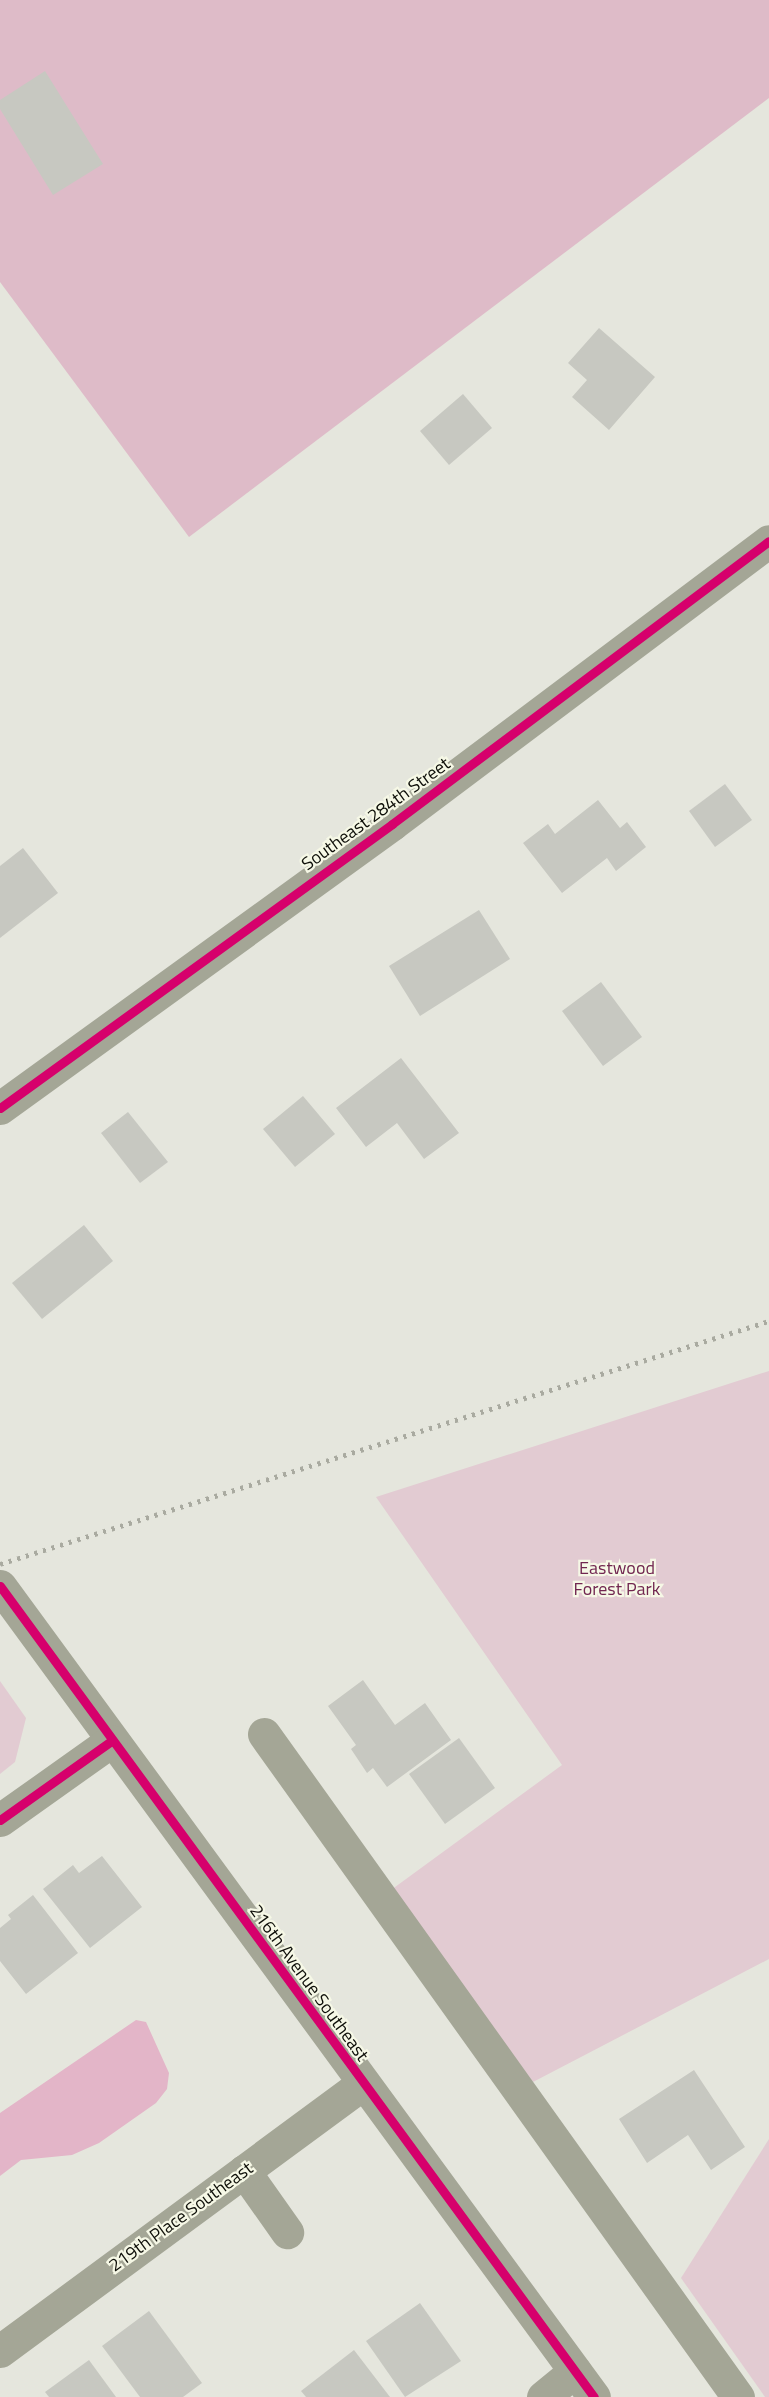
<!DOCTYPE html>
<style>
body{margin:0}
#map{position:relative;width:769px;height:2397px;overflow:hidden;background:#e5e6dd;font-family:"Titillium Web",sans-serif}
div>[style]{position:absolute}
.green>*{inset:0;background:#e2cbd2}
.forest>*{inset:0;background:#debbc8}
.water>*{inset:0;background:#e3b5c8}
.building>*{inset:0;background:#c7c8c1}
.minor>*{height:33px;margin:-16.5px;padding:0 16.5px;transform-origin:16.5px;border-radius:16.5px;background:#a4a696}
.rail>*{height:4.5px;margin-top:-2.25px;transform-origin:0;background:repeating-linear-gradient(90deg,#a9aaa0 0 3px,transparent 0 9px)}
.cycleway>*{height:9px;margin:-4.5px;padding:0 4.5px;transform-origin:4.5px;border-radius:4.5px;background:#d6006c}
span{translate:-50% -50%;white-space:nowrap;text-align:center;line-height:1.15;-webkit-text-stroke:4.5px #f6f8e6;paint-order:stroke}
.street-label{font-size:18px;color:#0d0e08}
.park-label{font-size:18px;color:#712650}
</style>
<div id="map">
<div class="green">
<div style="clip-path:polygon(769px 1371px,769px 1959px,533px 2082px,391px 1890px,562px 1765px,376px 1497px)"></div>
<div style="clip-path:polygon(0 1681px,26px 1718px,15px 1762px,0 1774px)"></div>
<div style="clip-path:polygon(769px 2139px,769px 2397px,765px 2397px,681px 2278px)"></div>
</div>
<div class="forest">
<div style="clip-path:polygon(0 0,769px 0,769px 98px,189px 537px,0 282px)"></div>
</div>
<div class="water">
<div style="clip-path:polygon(136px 2020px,146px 2022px,169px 2073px,167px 2089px,156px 2103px,99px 2143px,72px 2155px,21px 2160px,0 2176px,0 2113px)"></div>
</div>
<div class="building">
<div style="clip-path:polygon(45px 71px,103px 164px,53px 195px,0 109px,0 100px)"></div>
<div style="clip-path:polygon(599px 328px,655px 377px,609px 430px,572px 397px,587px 380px,568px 363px)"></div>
<div style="clip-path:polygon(463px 394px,492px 428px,449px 465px,420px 431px)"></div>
<div style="clip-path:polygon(725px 784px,752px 820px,715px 847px,689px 811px)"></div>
<div style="clip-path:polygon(598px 800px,620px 828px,627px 822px,646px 847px,616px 871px,607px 858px,562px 893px,523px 843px,548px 824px,555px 834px)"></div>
<div style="clip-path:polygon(23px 848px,58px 893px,0 938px,0 866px)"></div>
<div style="clip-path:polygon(479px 910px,510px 959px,420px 1016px,389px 966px)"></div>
<div style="clip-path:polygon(601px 982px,642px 1037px,603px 1066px,562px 1011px)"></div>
<div style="clip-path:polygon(401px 1058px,459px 1133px,424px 1159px,397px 1123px,366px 1147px,336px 1108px)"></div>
<div style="clip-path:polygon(303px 1096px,335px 1134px,295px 1167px,263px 1129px)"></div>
<div style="clip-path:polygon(128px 1112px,168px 1162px,140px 1183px,101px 1133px)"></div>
<div style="clip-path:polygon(84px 1225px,113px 1261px,42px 1319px,12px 1283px)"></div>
<div style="clip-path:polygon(363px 1680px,395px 1725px,425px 1703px,451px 1740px,387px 1787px,373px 1768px,367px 1773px,351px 1749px,356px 1745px,328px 1706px)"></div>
<div style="clip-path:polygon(459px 1738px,495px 1788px,445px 1824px,409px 1774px)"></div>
<div style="clip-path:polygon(102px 1856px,142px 1907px,90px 1948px,43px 1889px,73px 1865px,79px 1873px)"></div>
<div style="clip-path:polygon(33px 1895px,78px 1953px,26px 1994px,0 1961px,0 1928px,11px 1919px,8px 1915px)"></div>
<div style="clip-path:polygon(694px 2070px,745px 2147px,711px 2170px,688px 2135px,647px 2163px,619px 2119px)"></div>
<div style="clip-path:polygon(420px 2303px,461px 2361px,405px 2397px,366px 2341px)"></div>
<div style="clip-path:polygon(149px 2311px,202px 2383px,183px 2397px,140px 2397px,102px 2346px)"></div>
<div style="clip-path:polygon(354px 2350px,390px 2397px,306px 2397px,301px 2391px)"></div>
<div style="clip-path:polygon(89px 2360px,116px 2397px,49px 2397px,45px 2392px)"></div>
</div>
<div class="minor">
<div style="left:0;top:1108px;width:484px;rotate:-35.9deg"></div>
<div style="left:392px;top:824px;width:471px;rotate:-36.9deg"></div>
<div style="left:0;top:1586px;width:1005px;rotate:53.78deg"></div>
<div style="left:264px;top:1734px;width:815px;rotate:54.44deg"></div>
<div style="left:0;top:1820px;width:136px;rotate:-35.4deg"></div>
<div style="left:244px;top:2171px;width:75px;rotate:54.8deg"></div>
<div style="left:0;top:2351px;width:451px;rotate:-36.4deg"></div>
<div style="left:543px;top:2397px;width:41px;rotate:-39.1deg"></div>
</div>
<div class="rail">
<div style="left:0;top:1564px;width:806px;rotate:-17.54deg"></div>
</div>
<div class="cycleway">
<div style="left:0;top:1108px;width:484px;rotate:-35.9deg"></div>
<div style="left:392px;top:824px;width:471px;rotate:-36.9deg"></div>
<div style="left:0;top:1586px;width:1005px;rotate:53.78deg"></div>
<div style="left:0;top:1820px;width:136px;rotate:-35.4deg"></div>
</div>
<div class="street-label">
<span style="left:376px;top:814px;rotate:-36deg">Southeast 284th Street</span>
<span style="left:309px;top:1983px;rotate:54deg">216th Avenue Southeast</span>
<span style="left:181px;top:2217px;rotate:-36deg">219th Place Southeast</span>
</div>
<div class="park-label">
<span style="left:617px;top:1579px">Eastwood<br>Forest Park</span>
</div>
</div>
